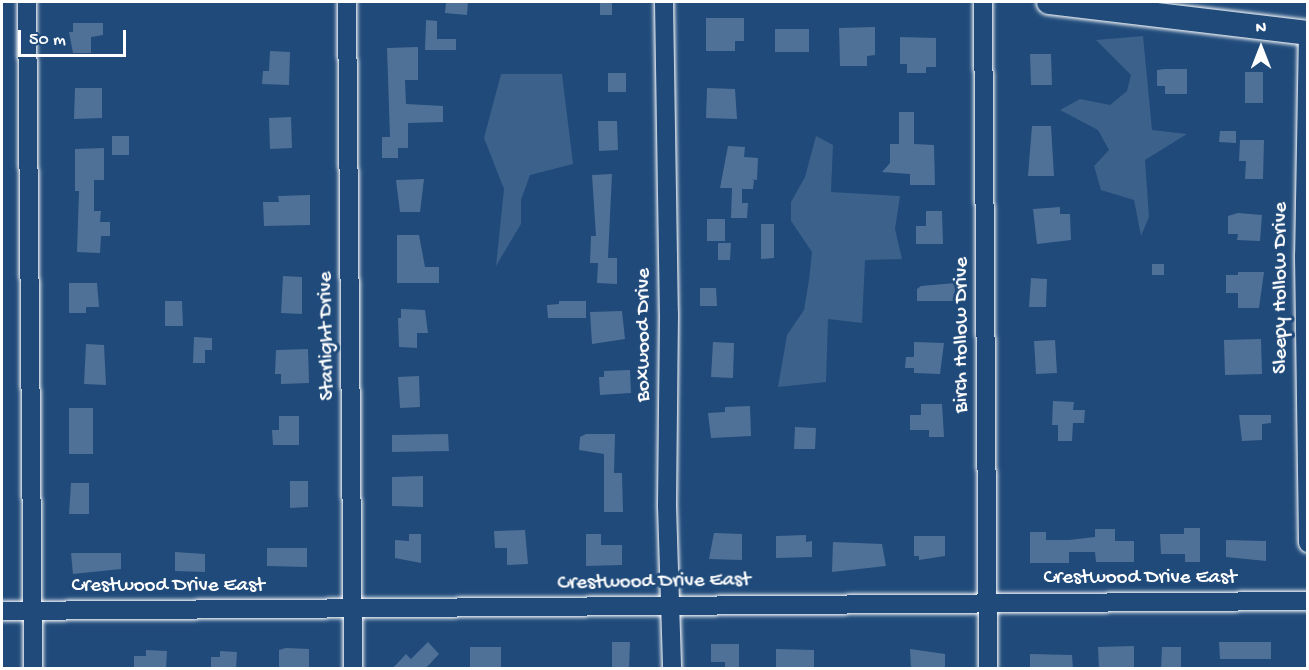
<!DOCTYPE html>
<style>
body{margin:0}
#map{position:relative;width:1309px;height:670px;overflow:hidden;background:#1f4a7a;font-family:"Gochi Hand",sans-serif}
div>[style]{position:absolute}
.green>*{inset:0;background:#3c618b}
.building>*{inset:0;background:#507197}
.roads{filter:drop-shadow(0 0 2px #fff) drop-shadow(0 0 2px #fff)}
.minor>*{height:18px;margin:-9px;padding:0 9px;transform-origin:9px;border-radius:9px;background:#1f4a7a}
.major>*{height:24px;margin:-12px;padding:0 12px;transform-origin:12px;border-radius:12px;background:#1f4a7a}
span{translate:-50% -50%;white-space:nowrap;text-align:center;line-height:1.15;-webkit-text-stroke:6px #1f4a7a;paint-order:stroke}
.street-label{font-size:21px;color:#fff}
.frame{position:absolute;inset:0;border:3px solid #fff;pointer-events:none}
.north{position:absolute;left:1231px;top:18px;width:60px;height:60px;-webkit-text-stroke:4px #1f4a7a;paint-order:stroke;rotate:0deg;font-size:16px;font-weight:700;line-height:24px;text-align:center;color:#fff}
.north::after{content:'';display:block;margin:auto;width:21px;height:27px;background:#fff;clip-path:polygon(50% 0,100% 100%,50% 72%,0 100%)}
.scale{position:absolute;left:18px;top:30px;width:108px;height:27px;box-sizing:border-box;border:3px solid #fff;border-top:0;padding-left:8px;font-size:18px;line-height:21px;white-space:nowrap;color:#fff;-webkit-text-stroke:4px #1f4a7a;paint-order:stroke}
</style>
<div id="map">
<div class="green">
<div style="clip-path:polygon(1143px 36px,1152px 130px,1187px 134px,1145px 160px,1149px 217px,1141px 236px,1134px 200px,1101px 190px,1094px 166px,1109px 150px,1098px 130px,1060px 110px,1080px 99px,1110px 105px,1127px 91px,1131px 75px,1096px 40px)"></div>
<div style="clip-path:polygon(501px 74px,562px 74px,573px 164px,530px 175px,521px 200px,521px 224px,496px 266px,504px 189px,484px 138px)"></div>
<div style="clip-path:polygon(816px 136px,833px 145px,831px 192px,900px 196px,895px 229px,902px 259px,865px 260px,862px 323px,828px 319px,826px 382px,778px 387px,787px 335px,804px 310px,809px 280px,812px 252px,791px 221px,791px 202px,805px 177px)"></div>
</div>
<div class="building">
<div style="clip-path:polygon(446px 2px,468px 2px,467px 15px,445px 13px)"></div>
<div style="clip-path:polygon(600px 2px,612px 2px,612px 15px,600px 15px)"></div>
<div style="clip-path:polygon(706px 18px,744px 18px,744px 41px,735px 41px,735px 51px,706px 51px)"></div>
<div style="clip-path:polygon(426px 20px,437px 21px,437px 39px,456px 39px,456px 50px,425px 50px)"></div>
<div style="clip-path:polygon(73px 23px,103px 23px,103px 35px,91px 37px,91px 53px,73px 53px,69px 32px,73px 32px)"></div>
<div style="clip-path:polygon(875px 27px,875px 55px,867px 56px,867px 66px,840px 66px,839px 28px)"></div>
<div style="clip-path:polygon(775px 29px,809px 29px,809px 52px,775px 52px)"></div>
<div style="clip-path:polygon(900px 37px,936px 38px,936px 67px,926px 67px,926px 73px,907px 73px,907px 64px,900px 64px)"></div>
<div style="clip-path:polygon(418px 47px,418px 80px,405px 80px,406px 104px,443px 106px,443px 122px,408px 123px,408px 148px,398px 148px,398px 158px,382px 158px,382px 137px,390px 137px,387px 48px)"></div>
<div style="clip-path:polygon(270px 51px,290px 52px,289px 85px,262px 84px,263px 71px,269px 71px)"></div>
<div style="clip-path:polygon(1030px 54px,1051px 54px,1052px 85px,1031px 85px)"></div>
<div style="clip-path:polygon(1165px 69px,1187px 69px,1187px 94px,1165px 94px,1165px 86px,1157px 86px,1157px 70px)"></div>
<div style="clip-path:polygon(1245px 72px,1263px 72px,1263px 103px,1245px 103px)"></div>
<div style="clip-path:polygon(608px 73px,626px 73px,626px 92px,608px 92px)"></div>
<div style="clip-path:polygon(75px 88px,102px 88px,102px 118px,74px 119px)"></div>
<div style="clip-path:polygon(707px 88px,735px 89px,737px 119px,706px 118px)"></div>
<div style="clip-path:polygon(899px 112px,914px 112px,914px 144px,934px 145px,935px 185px,910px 185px,910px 174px,882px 172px,890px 163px,890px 144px,899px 144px)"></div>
<div style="clip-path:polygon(291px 117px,292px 148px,270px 149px,269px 118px)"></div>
<div style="clip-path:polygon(598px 121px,617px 121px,618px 150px,599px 151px)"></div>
<div style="clip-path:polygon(1032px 126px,1051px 126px,1054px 176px,1028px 176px)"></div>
<div style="clip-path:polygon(1220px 131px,1236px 131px,1236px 143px,1219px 142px)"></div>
<div style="clip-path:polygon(112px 136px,129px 136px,129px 155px,112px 155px)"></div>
<div style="clip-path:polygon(1240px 140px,1264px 140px,1263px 179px,1245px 179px,1246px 161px,1239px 161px)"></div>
<div style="clip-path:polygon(728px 146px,745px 147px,744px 157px,758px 158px,757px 180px,750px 179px,754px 180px,753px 189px,742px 189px,742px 203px,748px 203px,747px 218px,731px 218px,732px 188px,720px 188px)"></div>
<div style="clip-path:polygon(104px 148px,104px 180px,94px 180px,94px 211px,101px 211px,100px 222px,110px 222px,110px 236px,101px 236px,100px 253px,77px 252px,79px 191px,75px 191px,75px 149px)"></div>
<div style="clip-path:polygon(612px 174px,608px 258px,617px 258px,617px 284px,597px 283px,598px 263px,590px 263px,591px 236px,596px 236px,592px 175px)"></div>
<div style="clip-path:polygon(424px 179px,420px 212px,400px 212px,396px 180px)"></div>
<div style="clip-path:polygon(310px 195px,310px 225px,264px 226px,263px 202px,279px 202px,278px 196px)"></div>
<div style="clip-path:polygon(1060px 207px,1060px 214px,1070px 214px,1071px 240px,1037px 244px,1033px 209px)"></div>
<div style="clip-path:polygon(926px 211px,942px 211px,943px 244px,916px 244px,916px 226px,926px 226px)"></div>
<div style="clip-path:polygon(1238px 213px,1262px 215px,1260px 241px,1237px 240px,1238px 234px,1228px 234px,1228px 216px)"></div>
<div style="clip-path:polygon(707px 219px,725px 219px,725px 241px,707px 241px)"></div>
<div style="clip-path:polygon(761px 224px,774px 224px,774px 258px,761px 259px)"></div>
<div style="clip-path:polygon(397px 235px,419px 235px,425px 267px,439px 267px,439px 283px,397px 283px)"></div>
<div style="clip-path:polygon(718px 243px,731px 243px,730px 260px,718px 260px)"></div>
<div style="clip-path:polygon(1152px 264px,1164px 264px,1164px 275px,1152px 275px)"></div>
<div style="clip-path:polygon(1238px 272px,1264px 272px,1259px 308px,1238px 308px,1238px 293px,1226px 293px,1226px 275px,1238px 275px)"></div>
<div style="clip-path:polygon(283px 276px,302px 277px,302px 314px,281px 313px)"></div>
<div style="clip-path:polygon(1031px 278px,1047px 279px,1046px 307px,1029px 307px)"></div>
<div style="clip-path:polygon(69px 283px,97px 283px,99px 307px,86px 307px,86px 313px,69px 313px)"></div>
<div style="clip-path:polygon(955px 283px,955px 301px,917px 301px,917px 289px,921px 286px)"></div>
<div style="clip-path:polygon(700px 288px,716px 288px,717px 306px,700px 306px)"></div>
<div style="clip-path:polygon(165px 301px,182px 301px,183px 326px,165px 326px)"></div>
<div style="clip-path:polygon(559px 301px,586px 301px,586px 318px,548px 318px,547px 305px,559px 304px)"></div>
<div style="clip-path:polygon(401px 309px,425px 310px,428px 333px,417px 333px,417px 348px,399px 347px,398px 318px,401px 318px)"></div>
<div style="clip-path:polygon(622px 311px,625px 339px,592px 344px,590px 312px)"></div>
<div style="clip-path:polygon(194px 337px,212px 338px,212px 350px,205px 350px,205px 363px,193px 363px)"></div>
<div style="clip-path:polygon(1261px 339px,1262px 374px,1225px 375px,1224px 340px)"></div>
<div style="clip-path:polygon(1055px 340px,1057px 373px,1036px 374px,1034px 341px)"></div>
<div style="clip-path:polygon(713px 342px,734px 343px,733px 378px,711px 377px)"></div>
<div style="clip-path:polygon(914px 342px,944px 343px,940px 374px,914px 373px,914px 368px,905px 368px,906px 357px,914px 357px)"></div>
<div style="clip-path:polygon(86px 344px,104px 345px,106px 385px,84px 384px)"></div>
<div style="clip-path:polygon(308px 349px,309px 383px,281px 384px,281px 374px,275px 374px,276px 350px)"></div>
<div style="clip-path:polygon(630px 370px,631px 393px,600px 395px,599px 377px,604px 377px,604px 371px)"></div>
<div style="clip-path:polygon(419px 376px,420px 407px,400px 408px,398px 377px)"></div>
<div style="clip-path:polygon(1053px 401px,1074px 402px,1073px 410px,1085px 410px,1084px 423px,1073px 423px,1072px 441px,1058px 441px,1058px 425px,1052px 425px)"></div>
<div style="clip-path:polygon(921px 404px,942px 404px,944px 437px,929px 437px,929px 430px,910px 430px,910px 415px,921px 415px)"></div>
<div style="clip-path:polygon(750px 406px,751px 436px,711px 438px,708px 413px,725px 412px,725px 407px)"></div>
<div style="clip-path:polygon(69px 408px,93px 408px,93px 454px,69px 454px)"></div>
<div style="clip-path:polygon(1239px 415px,1271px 415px,1271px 423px,1262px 424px,1262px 440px,1242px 441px)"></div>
<div style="clip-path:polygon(279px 416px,299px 416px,299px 445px,273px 445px,272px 430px,279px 430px)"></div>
<div style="clip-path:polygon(795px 427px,816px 428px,815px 449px,794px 449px)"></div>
<div style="clip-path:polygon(448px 434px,449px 451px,392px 452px,392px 435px)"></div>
<div style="clip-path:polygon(586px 434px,615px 434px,614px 473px,622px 473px,623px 512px,604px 512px,604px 454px,579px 450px,580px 437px)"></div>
<div style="clip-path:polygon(423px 476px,423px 507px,392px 506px,392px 477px)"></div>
<div style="clip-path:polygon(290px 481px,308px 481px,308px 507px,290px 508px)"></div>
<div style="clip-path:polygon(71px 483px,89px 483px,89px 514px,69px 514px)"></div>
<div style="clip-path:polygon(1184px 528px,1200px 528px,1200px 562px,1185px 562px,1185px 554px,1161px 554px,1160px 534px,1184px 534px)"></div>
<div style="clip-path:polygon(1095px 529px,1115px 529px,1115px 541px,1134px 541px,1134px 562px,1096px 562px,1095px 552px,1069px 552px,1069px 563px,1030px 563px,1030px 532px,1046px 532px,1046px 540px,1069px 540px,1095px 537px)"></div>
<div style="clip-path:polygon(525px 530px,528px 564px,507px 565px,507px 548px,495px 548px,494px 531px)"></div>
<div style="clip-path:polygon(714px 533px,742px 534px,742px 560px,709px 559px)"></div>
<div style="clip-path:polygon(409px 534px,421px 534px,421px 563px,395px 558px,395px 540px,409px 541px)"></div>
<div style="clip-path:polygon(586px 534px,601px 534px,601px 545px,622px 545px,622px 565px,586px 566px)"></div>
<div style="clip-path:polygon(806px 535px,806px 542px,812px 541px,812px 557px,776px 558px,776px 536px)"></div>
<div style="clip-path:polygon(914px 536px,945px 536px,945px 556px,919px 560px,919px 556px,914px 556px)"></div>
<div style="clip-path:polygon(1226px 540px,1266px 541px,1266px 561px,1226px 557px)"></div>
<div style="clip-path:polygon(833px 542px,882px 544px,886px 566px,832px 572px)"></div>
<div style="clip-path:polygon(267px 548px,307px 548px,307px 567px,267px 566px)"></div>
<div style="clip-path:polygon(175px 552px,205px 554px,205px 572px,175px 571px)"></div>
<div style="clip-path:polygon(71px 553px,121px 553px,121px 569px,73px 574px)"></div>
<div style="clip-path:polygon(428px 642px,439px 654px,425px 669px,392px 669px,406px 654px,411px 659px)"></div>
<div style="clip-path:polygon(612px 642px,630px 642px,629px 669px,612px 669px)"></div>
<div style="clip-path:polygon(1219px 642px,1271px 642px,1271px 659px,1220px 659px)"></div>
<div style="clip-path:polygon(711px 644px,739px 644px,739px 669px,725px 669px,725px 662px,711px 662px)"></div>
<div style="clip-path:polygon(1134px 646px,1134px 669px,1099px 669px,1098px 647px)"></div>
<div style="clip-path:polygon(470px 647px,501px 647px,501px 667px,470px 667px)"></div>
<div style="clip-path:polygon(1162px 647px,1181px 647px,1181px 669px,1161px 669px)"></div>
<div style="clip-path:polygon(286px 648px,309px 649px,309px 667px,279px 667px,279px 650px)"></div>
<div style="clip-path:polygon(776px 649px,814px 650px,814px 668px,776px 669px)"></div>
<div style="clip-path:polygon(910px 649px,945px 654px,945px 669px,911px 669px)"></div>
<div style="clip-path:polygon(146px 650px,167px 651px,166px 669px,134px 669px,134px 656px,146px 656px)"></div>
<div style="clip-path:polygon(220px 651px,237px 652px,236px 669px,211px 669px,211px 657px,220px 657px)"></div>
<div style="clip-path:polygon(1030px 654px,1072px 655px,1073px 669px,1030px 669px)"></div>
</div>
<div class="roads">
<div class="minor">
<div style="left:27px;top:2px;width:666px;rotate:89.48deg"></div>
<div style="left:347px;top:2px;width:666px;rotate:89.48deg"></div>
<div style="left:664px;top:2px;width:312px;rotate:89.1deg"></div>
<div style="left:669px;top:314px;width:192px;rotate:90.6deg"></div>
<div style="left:667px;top:506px;width:162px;rotate:88.2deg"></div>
<div style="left:983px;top:2px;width:666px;rotate:89.57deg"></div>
<div style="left:1308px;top:31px;width:225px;rotate:91deg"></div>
<div style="left:1304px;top:256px;width:287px;rotate:89.2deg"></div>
<div style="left:2px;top:611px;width:1306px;rotate:-0.44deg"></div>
</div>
<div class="major">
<div style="left:1049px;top:2px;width:261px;rotate:6.8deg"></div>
</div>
</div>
<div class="street-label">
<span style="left:1282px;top:288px;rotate:-90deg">Sleepy Hollow Drive</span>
<span style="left:645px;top:335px;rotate:-90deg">Boxwood Drive</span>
<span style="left:963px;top:335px;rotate:-90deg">Birch Hollow Drive</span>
<span style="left:328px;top:336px;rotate:-91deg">Starlight Drive</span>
<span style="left:1140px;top:579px">Crestwood Drive East</span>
<span style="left:654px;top:583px;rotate:-1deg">Crestwood Drive East</span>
<span style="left:168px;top:587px">Crestwood Drive East</span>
</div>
<div class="frame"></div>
<div class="north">N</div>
<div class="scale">50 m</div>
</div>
